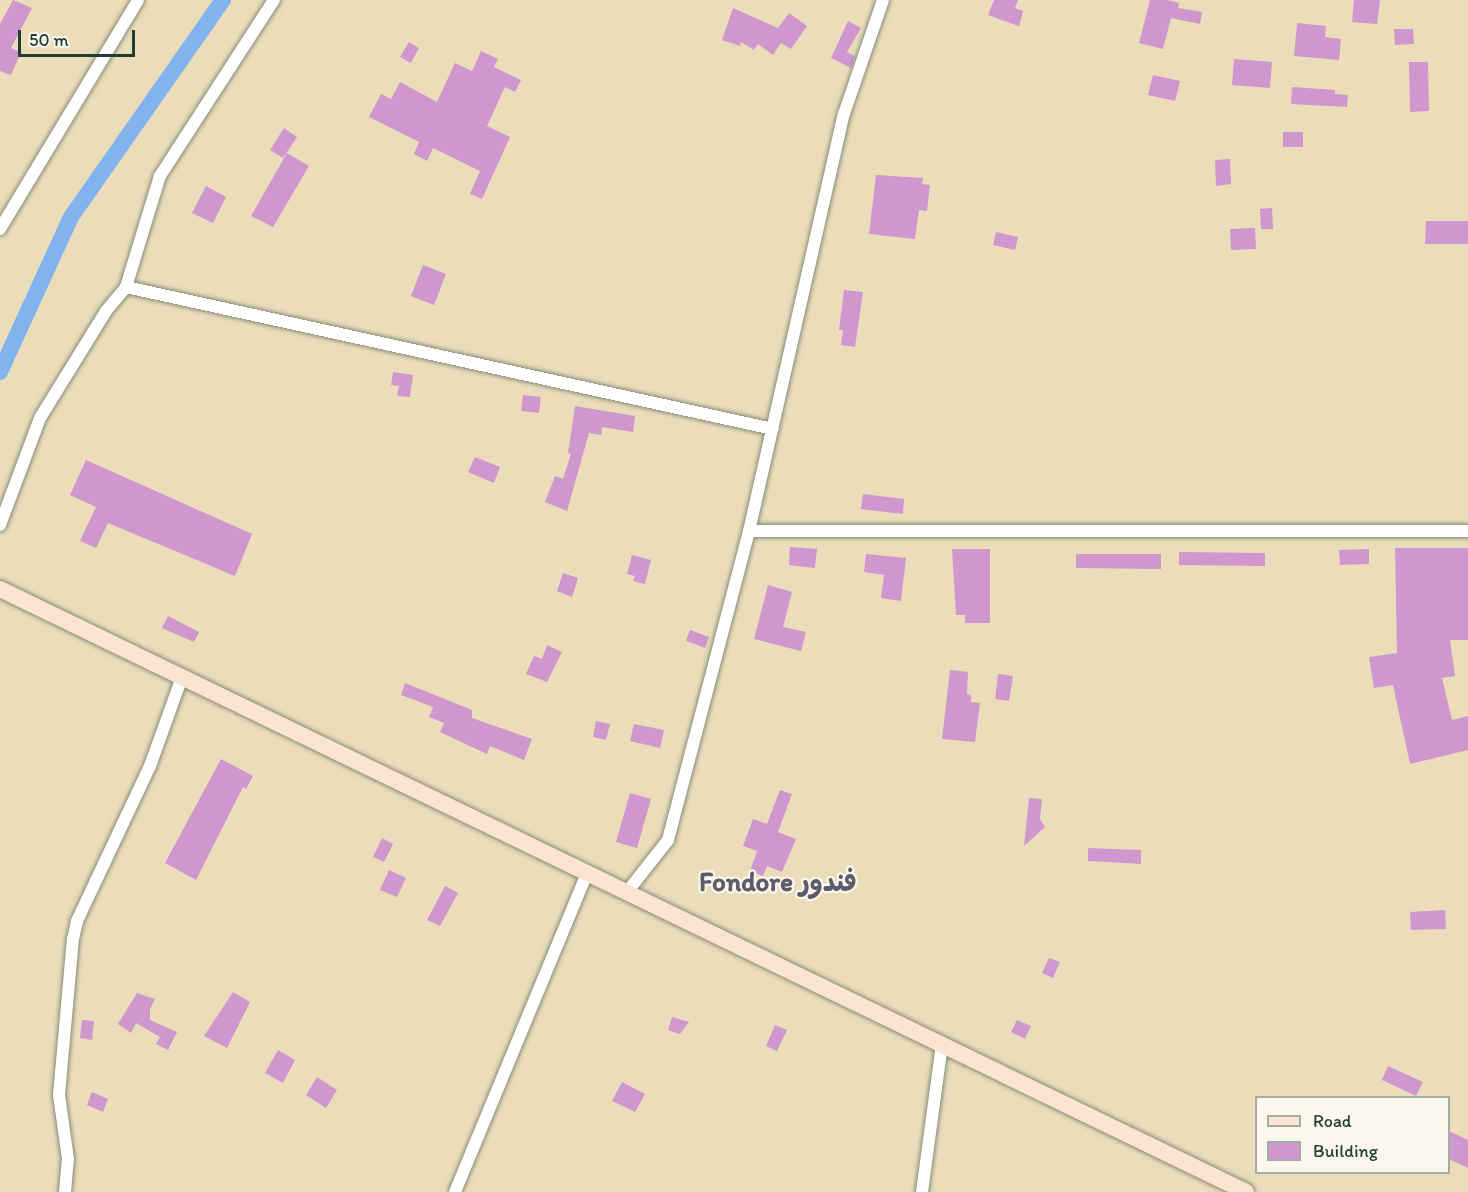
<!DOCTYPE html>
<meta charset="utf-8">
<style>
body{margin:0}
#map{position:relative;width:1468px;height:1192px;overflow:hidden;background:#ebddba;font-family:Itim,"Playpen Sans Arabic",sans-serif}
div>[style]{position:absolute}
.canal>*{height:16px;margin:-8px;padding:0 8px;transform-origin:8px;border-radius:8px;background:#81b4ee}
.building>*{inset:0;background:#cf97ce}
.roads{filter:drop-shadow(0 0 2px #858d77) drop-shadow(0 0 2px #858d77)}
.street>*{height:12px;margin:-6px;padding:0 6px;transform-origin:6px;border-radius:6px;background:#fff}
.secondary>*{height:16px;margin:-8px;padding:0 8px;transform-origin:8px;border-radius:8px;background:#fde4d1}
span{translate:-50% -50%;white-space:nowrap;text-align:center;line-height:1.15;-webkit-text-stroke:4.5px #fbf7ec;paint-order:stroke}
.neighbourhood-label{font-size:27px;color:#5d5c6a;font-weight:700}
.legend{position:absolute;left:1255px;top:1096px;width:195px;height:78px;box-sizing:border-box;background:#fbf7ec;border:2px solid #a3ada2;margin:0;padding:8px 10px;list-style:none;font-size:18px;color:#1f3d34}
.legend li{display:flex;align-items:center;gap:12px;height:30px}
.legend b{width:30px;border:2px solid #a3ada2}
.scale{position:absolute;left:18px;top:30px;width:117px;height:27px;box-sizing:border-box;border:3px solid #1f3d34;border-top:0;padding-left:8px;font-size:18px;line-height:21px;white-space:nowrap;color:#1f3d34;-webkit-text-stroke:4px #fbf7ec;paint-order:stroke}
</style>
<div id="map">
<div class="canal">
<div style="left:0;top:372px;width:170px;rotate:-65.4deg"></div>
<div style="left:71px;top:217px;width:265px;rotate:-55deg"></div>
</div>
<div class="building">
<div style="clip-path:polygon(13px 0,32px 8px,11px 48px,21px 52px,11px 75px,0 71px,0 24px)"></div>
<div style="clip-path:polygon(994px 0,1018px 0,1015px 8px,1023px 11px,1019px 26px,988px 15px)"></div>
<div style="clip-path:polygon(1150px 0,1167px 0,1179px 3px,1178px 8px,1202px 12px,1200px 24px,1171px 18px,1163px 49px,1139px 43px)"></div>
<div style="clip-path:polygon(1354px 0,1380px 0,1377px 24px,1352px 22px)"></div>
<div style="clip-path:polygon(733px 8px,778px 28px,789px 13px,807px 26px,791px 49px,781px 43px,773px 55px,758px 44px,754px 50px,741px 42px,740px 46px,722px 40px)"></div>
<div style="clip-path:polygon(848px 21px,861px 28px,847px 52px,855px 56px,851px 68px,831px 58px)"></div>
<div style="clip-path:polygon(1297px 23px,1326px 26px,1325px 37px,1341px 39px,1339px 60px,1294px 56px)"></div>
<div style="clip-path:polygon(1394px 29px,1413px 29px,1414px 44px,1395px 45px)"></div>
<div style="clip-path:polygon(409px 42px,419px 48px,411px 63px,400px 57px)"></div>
<div style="clip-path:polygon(481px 51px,498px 59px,494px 67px,521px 80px,515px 92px,505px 87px,487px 126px,510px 137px,482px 199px,470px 194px,480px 171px,433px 148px,427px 161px,414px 154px,419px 142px,369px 117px,381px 94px,391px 99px,400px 82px,437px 102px,455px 63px,472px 71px)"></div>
<div style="clip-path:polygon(1234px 59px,1272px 62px,1270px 88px,1232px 85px)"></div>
<div style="clip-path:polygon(1409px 62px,1428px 62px,1429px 111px,1410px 112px)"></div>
<div style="clip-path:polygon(1153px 75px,1180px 81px,1175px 101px,1148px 95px)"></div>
<div style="clip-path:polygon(1292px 87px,1335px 90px,1335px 94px,1348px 95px,1347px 107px,1291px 104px)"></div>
<div style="clip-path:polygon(284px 128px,297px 137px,283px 158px,270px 150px)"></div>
<div style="clip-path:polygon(1283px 132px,1303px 132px,1303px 147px,1283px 147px)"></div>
<div style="clip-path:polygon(287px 153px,309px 166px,273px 227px,251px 216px)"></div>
<div style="clip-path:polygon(1230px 159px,1231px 184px,1216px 186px,1215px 160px)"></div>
<div style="clip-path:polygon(876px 175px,923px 178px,922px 184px,930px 185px,927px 211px,919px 210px,915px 239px,869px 234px)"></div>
<div style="clip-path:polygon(206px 186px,226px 197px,213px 223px,192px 213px)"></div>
<div style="clip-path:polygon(1272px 208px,1273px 229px,1261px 229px,1260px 209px)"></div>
<div style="clip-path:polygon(1426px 221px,1468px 221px,1468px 244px,1425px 244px)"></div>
<div style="clip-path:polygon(1255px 228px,1256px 249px,1231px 250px,1230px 229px)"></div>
<div style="clip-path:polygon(996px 232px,1018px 237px,1015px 250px,993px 245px)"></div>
<div style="clip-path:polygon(423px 265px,446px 274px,434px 305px,411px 296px)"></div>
<div style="clip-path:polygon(844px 290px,863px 292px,855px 347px,841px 345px,843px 330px,839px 330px)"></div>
<div style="clip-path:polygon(393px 372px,413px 375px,410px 397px,397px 396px,399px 386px,391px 385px)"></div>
<div style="clip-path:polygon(523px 395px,541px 397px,539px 413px,521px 411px)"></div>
<div style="clip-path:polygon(575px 406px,635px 416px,633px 432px,602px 427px,601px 435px,589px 433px,567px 511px,545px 502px,555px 476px,563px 479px,571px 454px,568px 453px)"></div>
<div style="clip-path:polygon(475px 457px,500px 467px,494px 483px,468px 472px)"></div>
<div style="clip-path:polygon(86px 460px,252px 534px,235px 576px,108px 523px,96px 548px,80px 541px,96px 507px,70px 495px)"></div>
<div style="clip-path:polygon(863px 494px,904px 499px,903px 514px,861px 509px)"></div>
<div style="clip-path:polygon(790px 547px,817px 549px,815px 568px,789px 565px)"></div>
<div style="clip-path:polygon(1395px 548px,1468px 548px,1468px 640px,1450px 640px,1455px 676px,1442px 678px,1452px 720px,1468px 716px,1468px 750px,1410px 764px,1393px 685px,1374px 688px,1369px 657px,1397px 653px)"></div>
<div style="clip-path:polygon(952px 549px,990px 549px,990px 623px,965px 623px,965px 615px,956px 615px)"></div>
<div style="clip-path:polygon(1369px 549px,1369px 564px,1340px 565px,1339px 550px)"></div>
<div style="clip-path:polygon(1179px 552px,1265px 553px,1265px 566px,1179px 565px)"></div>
<div style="clip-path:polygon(866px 554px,906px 558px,901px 601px,881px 598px,884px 575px,864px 572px)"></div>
<div style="clip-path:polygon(1076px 554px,1161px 554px,1161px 569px,1076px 568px)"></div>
<div style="clip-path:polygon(632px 555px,651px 560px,645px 584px,633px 581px,635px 576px,627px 574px)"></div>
<div style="clip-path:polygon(563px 573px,578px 578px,572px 597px,557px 591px)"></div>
<div style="clip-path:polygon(768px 585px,792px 592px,783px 627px,806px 632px,801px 651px,754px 639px)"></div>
<div style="clip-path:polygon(168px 616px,199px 632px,194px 642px,162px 628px)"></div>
<div style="clip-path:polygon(690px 630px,709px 637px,705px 648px,686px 641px)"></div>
<div style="clip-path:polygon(547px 645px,562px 652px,547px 682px,526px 674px,534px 656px,542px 659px)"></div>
<div style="clip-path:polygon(950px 670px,968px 672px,967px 694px,971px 695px,971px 702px,980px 703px,975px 742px,942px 739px)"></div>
<div style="clip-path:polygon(998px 674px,1013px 676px,1009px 701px,995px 699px)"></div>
<div style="clip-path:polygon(405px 683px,472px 710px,472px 718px,532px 739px,524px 760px,490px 746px,487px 754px,440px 732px,444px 723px,429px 717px,433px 707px,401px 695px)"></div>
<div style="clip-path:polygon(596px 721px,610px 724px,606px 740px,593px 737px)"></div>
<div style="clip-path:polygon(634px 724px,664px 730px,660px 748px,630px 741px)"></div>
<div style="clip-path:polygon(221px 759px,253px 776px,246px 789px,243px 787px,196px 880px,165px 863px)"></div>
<div style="clip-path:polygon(780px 790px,792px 794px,778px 832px,796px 839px,782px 872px,767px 866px,763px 876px,750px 871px,757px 851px,743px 846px,753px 819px,767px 824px)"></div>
<div style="clip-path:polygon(630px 793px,651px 799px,637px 848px,616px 842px)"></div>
<div style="clip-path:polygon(1029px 798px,1042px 799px,1040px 819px,1045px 827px,1024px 846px)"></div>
<div style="clip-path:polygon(382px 838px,393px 844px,384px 862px,373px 857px)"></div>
<div style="clip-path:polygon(1088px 848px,1141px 850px,1141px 864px,1088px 861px)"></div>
<div style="clip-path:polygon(389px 870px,406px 878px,397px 897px,380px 890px)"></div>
<div style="clip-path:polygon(445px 886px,458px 893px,440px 926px,427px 920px)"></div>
<div style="clip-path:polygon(1445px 910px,1446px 929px,1411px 930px,1410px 912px)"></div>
<div style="clip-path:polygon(1049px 958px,1060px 962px,1053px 978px,1042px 973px)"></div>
<div style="clip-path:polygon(233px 992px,250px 1002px,227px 1048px,204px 1036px)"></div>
<div style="clip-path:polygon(137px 993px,155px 999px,150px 1009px,150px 1020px,177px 1032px,168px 1050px,156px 1044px,160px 1037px,136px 1023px,131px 1033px,118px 1024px)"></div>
<div style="clip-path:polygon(672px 1017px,689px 1022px,680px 1034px,668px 1030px)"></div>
<div style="clip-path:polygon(82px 1020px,94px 1021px,92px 1040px,80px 1038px)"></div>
<div style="clip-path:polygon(1017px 1020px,1031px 1026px,1025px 1039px,1011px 1032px)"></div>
<div style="clip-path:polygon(775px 1025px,787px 1030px,777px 1051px,766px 1046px)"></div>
<div style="clip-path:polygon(278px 1050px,295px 1060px,283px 1083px,265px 1073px)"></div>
<div style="clip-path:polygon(1388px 1066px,1423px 1082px,1416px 1096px,1382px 1080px)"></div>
<div style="clip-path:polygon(317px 1077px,337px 1090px,326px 1108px,306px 1095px)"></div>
<div style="clip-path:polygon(622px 1082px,645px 1094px,635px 1112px,612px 1101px)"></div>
<div style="clip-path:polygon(92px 1092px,108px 1099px,103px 1112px,87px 1105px)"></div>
<div style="clip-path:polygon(1449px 1131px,1468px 1140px,1468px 1168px,1449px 1159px)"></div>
</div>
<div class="roads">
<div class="street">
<div style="left:0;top:229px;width:267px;rotate:-58.9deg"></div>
<div style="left:126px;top:287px;width:662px;rotate:12.38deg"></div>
<div style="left:0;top:525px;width:114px;rotate:-69.5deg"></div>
<div style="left:40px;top:418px;width:126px;rotate:-58.3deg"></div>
<div style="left:106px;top:311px;width:31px;rotate:-50deg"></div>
<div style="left:126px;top:287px;width:116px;rotate:-73deg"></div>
<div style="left:160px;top:176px;width:210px;rotate:-57.1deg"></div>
<div style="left:749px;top:531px;width:719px"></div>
<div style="left:627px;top:892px;width:66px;rotate:-51.7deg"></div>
<div style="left:668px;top:840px;width:319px;rotate:-75.3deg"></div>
<div style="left:749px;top:531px;width:428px;rotate:-77.2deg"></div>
<div style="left:844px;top:114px;width:120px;rotate:-71.1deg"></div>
<div style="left:65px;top:1192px;width:33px;rotate:-85deg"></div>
<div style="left:68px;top:1159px;width:65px;rotate:-98deg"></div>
<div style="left:59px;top:1095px;width:157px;rotate:-84.9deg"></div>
<div style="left:73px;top:939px;width:18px;rotate:-77deg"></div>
<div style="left:77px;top:921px;width:171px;rotate:-64.8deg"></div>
<div style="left:150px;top:766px;width:95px;rotate:-70.2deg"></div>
<div style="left:455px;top:1192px;width:345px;rotate:-67.5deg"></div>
<div style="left:922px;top:1192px;width:148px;rotate:-82.3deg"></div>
</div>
<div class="secondary">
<div style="left:0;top:589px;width:1384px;rotate:25.82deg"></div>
</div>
</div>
<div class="neighbourhood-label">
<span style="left:778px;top:882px">Fondore فندور</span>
</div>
<ul class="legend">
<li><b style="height:8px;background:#fde4d1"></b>Road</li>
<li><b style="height:16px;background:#cf97ce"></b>Building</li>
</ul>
<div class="scale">50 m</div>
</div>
